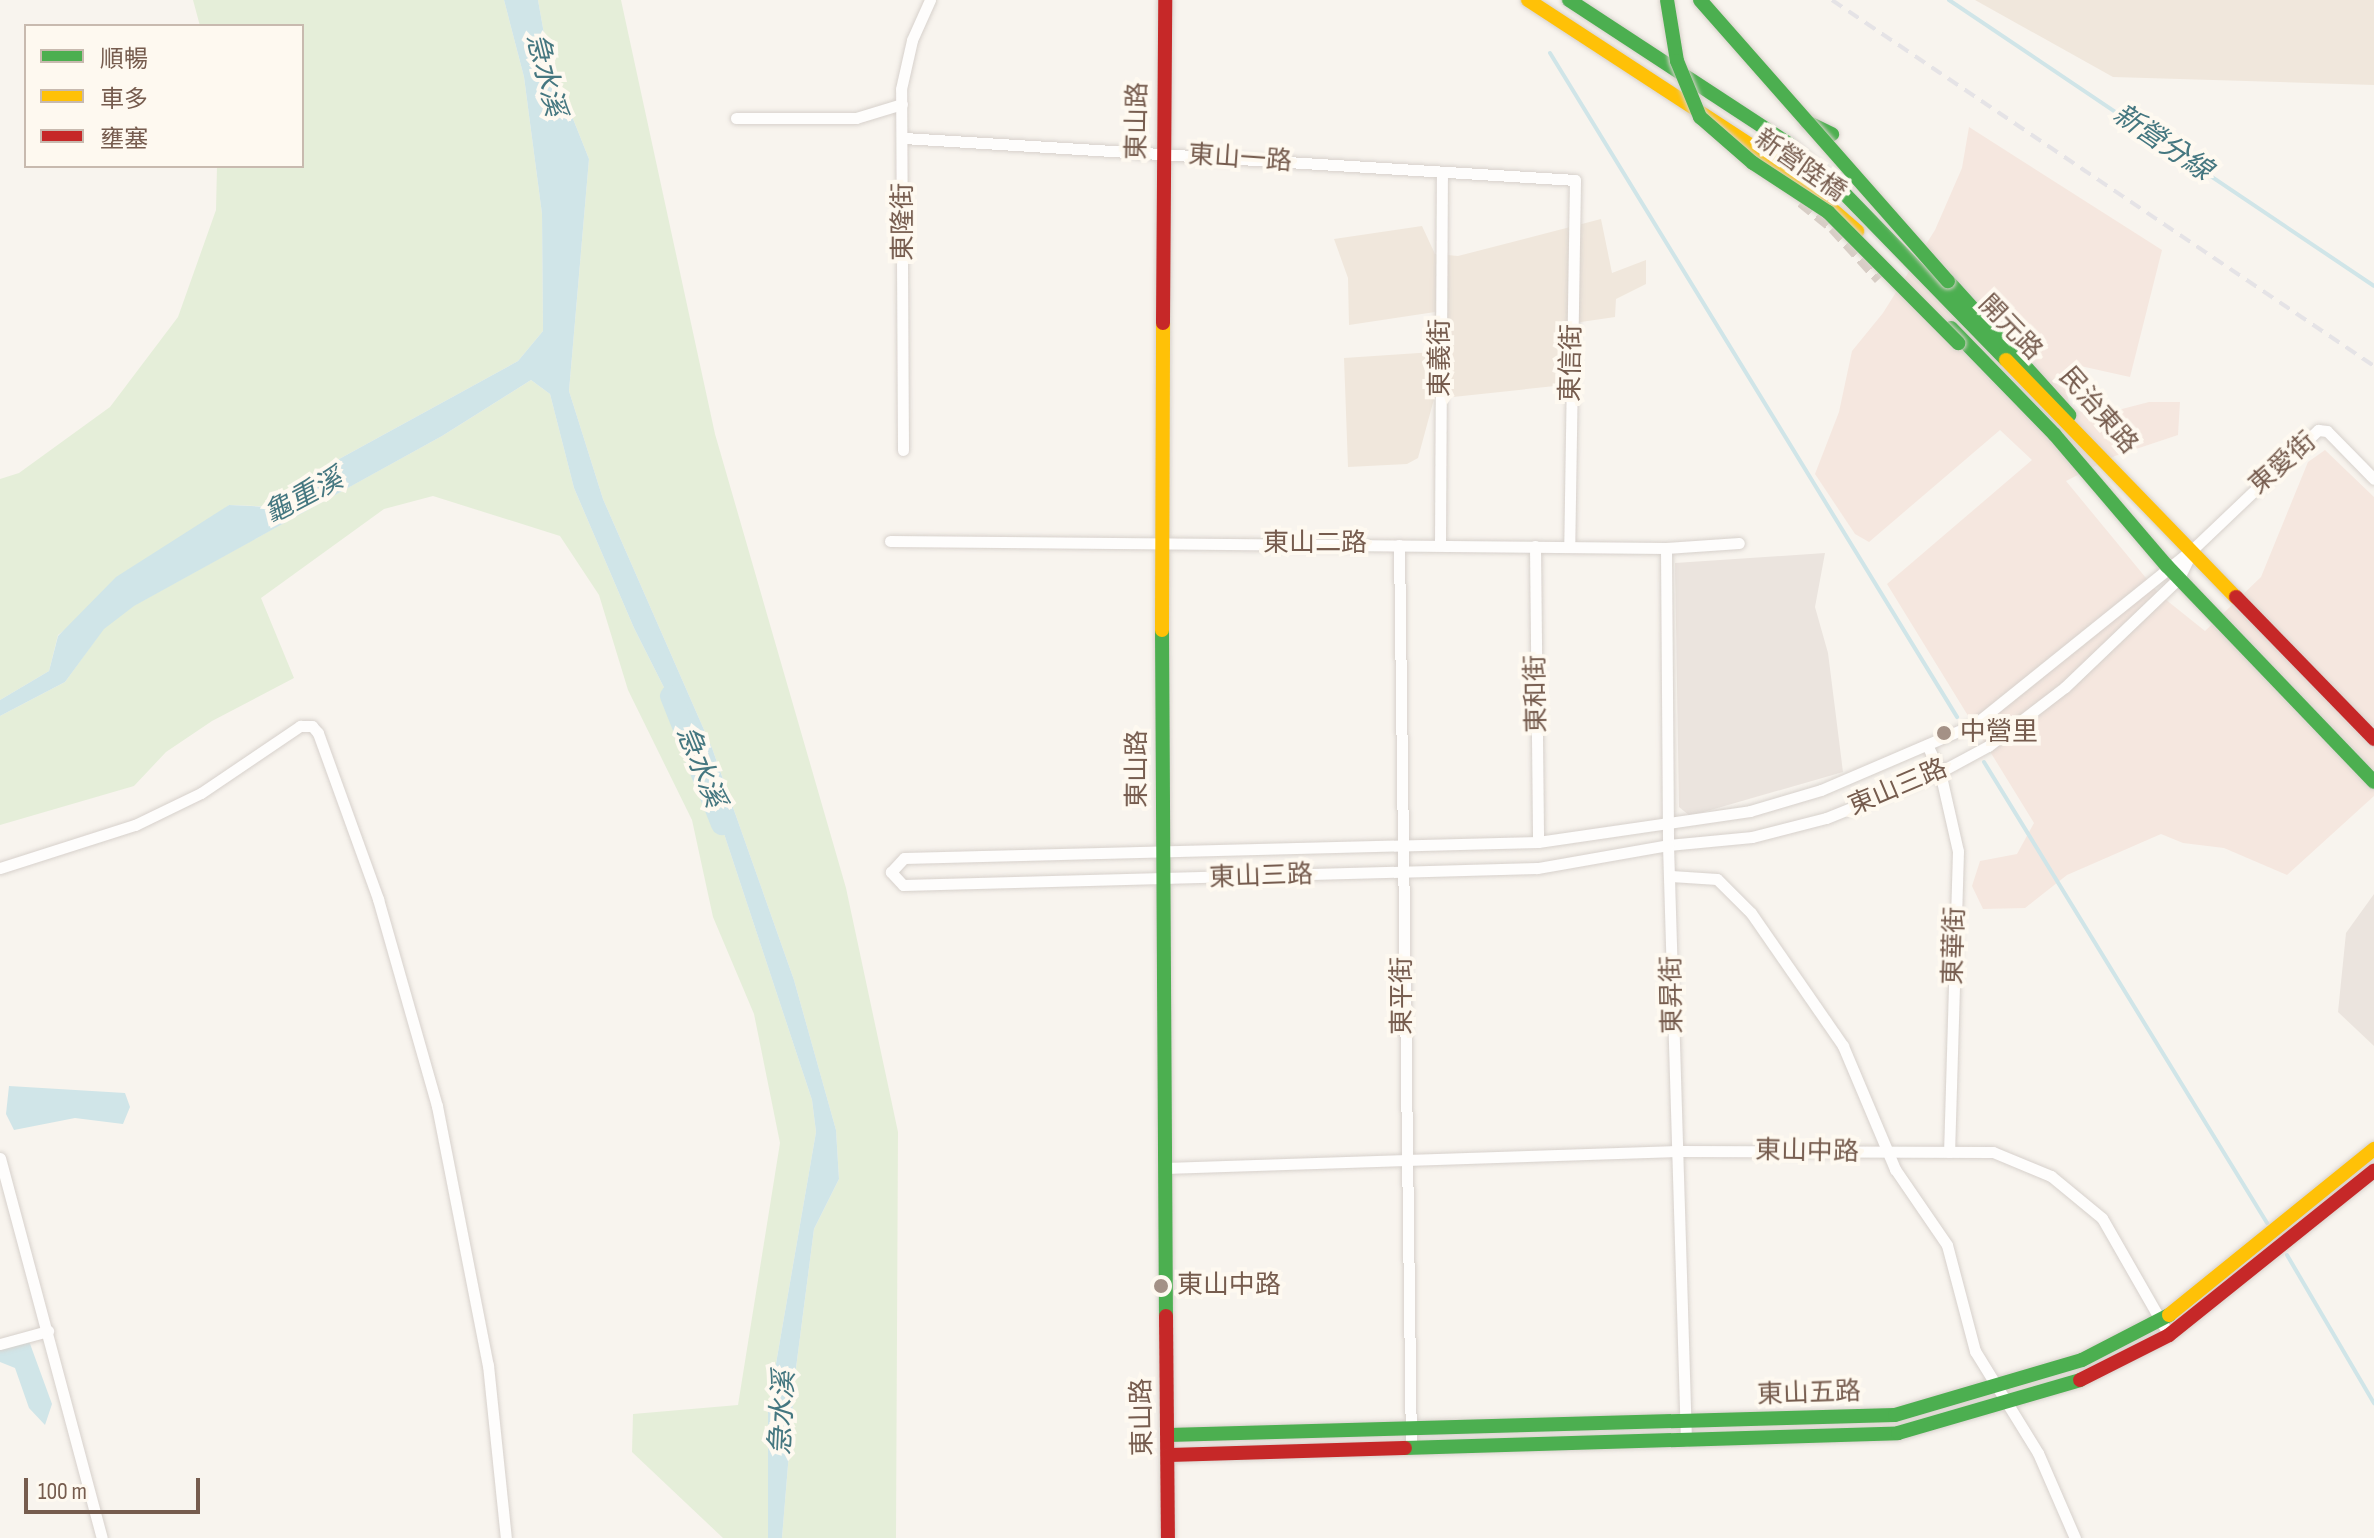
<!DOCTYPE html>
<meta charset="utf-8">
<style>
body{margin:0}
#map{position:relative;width:2374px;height:1538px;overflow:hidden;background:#f8f4ee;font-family:"Sofia Sans Condensed","Noto Sans TC",sans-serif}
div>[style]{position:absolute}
.residential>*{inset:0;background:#f0e7dc}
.commercial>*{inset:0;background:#f5e7df}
.industrial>*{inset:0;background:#ebe4de}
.green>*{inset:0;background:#e5eed9}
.water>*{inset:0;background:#d0e5e8}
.stream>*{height:4px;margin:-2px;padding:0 2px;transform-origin:2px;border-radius:2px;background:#d0e5e8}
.river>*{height:22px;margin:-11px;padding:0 11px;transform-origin:11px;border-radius:11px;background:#d0e5e8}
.secondary-tunnel>*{height:14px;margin-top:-7px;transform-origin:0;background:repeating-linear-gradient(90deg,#d8cec6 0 14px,transparent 0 21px)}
.roads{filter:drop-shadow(0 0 2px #d7d1cc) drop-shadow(0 0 2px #d7d1cc)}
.street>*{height:11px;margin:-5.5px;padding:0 5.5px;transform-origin:5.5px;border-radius:5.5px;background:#fefdfc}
.fast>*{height:14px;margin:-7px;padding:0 7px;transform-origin:7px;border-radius:7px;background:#4caf50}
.slow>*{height:14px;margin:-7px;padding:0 7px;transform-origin:7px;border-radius:7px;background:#ffc107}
.jam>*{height:14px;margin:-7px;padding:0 7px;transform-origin:7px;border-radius:7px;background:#c62828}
.rail>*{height:4px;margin-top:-2px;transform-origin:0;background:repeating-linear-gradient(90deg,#e5e3e6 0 12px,transparent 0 20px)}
.bridges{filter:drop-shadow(0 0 2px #d8d1ca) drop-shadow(0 0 2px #d8d1ca)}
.fast-bridge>*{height:14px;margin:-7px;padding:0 7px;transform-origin:7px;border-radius:7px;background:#4caf50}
.dots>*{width:22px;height:22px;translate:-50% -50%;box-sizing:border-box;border:4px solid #fef9f0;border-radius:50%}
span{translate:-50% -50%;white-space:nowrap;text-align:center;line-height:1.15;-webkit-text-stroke:8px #fef9f0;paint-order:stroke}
.street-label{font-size:26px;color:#765c4e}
.poi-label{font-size:26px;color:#765c4e}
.left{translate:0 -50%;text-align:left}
.water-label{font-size:28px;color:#457780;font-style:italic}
.legend{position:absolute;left:24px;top:24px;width:280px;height:144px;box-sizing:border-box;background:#fef9f0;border:2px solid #c8baaf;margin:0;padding:10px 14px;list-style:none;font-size:24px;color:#765c4e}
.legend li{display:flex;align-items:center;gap:16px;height:40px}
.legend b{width:40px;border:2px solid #c8baaf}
.scale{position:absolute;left:24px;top:1478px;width:176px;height:36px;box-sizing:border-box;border:4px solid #765c4e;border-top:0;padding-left:10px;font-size:24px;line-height:28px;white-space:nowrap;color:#765c4e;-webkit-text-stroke:6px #fef9f0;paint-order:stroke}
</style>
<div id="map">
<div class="residential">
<div style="clip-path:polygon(1975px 0,2374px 0,2374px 85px,2113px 77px)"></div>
<div style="clip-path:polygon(1601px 219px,1612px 273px,1646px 260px,1646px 284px,1616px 299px,1615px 317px,1574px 323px,1574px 384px,1434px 399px,1418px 458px,1407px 464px,1348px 467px,1344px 358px,1434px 352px,1435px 312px,1349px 325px,1348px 278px,1334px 239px,1422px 226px,1435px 254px,1458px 256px)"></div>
</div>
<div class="commercial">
<div style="clip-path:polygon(1969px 127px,2162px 250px,2130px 377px,2076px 365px,2064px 382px,2070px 406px,2091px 417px,2149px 402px,2180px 402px,2178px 435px,2115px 456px,2066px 481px,2160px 595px,2205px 631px,2261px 577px,2308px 462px,2325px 450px,2374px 497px,2374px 796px,2287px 875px,2224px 848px,2183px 843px,2161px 834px,2067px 875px,2025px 908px,1983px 909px,1972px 886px,1980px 861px,2017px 854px,2034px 823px,1887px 584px,2032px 460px,2000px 430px,1869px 542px,1855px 534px,1815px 474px,1839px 412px,1852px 351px,1883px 313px,1935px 230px,1962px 168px)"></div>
</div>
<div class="industrial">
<div style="clip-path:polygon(1825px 553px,1815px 607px,1828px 653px,1843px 772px,1690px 816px,1679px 807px,1675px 563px)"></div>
<div style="clip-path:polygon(2374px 894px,2374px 1046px,2338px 1012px,2346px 933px)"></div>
</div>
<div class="green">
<div style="clip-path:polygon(193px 0,504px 0,524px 77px,542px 214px,543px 331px,518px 361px,330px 464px,286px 507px,229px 505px,58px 635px,49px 671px,0 700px,0 479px,19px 473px,110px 407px,178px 317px,216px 210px,217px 166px,302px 166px,302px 26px,200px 26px)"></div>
<div style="clip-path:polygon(538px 0,621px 0,715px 434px,846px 888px,898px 1132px,896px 1538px,782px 1538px,796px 1368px,814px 1229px,839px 1179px,836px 1130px,794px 980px,712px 748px,603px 499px,569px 391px,589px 159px,548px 56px)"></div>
<div style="clip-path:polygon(531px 380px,550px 394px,574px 488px,634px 628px,698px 755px,812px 1100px,816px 1132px,768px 1410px,768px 1538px,723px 1538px,632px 1452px,633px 1414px,738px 1405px,780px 1143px,754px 1014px,713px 917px,692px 820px,628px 690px,599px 595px,560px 536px,433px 496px,384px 509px,261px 598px,294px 678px,212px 721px,166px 752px,134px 786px,0 825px,0 716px,65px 682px,104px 628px,133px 606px,442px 436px)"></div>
</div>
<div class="water">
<div style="clip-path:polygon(504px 0,538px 0,548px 56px,589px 159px,569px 391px,603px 499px,712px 748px,794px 980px,836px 1130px,839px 1179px,814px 1229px,796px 1368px,782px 1538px,768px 1538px,768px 1410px,816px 1132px,812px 1100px,698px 755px,634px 628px,574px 488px,550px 394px,531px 380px,442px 436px,134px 606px,104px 629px,65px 682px,0 716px,0 700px,49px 671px,58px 636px,116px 577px,229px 505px,288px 508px,330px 464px,518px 361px,543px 331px,542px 214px,524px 77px)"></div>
<div style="clip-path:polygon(9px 1086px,125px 1093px,130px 1107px,123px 1124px,75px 1118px,14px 1130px,6px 1114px)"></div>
<div style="clip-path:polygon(29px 1341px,52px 1404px,45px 1425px,29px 1408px,15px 1368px,0 1362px,0 1348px)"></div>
</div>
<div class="stream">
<div style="left:1949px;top:0;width:512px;rotate:33.94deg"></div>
<div style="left:1550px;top:53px;width:779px;rotate:58.49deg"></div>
<div style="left:1984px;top:762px;width:541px;rotate:58.45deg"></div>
<div style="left:2287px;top:1255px;width:172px;rotate:59.6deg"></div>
</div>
<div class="river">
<div style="left:671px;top:696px;width:138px;rotate:68.3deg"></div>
</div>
<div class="secondary-tunnel">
<div style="left:1802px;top:201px;width:41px;rotate:39.1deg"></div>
<div style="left:1834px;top:227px;width:69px;rotate:48deg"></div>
</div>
<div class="roads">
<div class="street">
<div style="left:736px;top:118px;width:120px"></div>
<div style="left:856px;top:118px;width:48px;rotate:-16.9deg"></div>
<div style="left:904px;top:138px;width:672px;rotate:3.58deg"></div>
<div style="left:1575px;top:180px;width:366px;rotate:90.9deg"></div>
<div style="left:903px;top:450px;width:361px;rotate:-90.3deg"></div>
<div style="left:901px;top:89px;width:50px;rotate:-77.3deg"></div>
<div style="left:912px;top:40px;width:44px;rotate:-65.8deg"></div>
<div style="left:890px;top:541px;width:776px;rotate:0.52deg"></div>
<div style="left:1666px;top:548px;width:73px;rotate:-3.9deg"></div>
<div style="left:1399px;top:545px;width:902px;rotate:89.24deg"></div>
<div style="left:1440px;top:545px;width:373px;rotate:-89.7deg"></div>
<div style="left:1535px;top:546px;width:296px;rotate:89.4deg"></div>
<div style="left:1666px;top:548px;width:297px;rotate:89.6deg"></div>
<div style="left:1668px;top:845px;width:596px;rotate:88.27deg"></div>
<div style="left:2193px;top:549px;width:32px;rotate:116deg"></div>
<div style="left:2179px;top:578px;width:158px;rotate:136.3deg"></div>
<div style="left:2065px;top:687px;width:97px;rotate:142.5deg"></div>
<div style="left:1988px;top:746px;width:55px;rotate:151.6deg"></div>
<div style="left:1940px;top:772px;width:123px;rotate:158deg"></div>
<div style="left:1826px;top:818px;width:76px;rotate:165.6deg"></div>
<div style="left:1752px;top:837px;width:84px;rotate:174.6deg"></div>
<div style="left:1668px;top:845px;width:133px;rotate:170deg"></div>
<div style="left:1537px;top:868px;width:634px;rotate:178.46deg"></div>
<div style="left:903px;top:885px;width:18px;rotate:-133deg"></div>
<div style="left:891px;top:872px;width:19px;rotate:-47deg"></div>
<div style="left:904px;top:858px;width:634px;rotate:-1.45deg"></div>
<div style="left:1538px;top:842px;width:214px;rotate:-8.3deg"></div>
<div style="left:1750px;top:811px;width:74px;rotate:-16.5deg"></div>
<div style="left:1821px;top:790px;width:168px;rotate:-23.2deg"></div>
<div style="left:1975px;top:724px;width:280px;rotate:-38.8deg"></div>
<div style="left:2193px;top:549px;width:173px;rotate:-43.6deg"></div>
<div style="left:2318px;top:430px;width:9px;rotate:6deg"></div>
<div style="left:2327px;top:431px;width:67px;rotate:45.6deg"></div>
<div style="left:1927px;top:745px;width:30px;rotate:64deg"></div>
<div style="left:1940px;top:772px;width:81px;rotate:77.2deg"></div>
<div style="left:1958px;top:851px;width:301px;rotate:91.7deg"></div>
<div style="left:0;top:868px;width:142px;rotate:-17.7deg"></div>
<div style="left:135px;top:825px;width:73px;rotate:-25.9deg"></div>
<div style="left:201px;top:793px;width:120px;rotate:-34.1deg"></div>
<div style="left:300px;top:726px;width:12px"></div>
<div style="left:312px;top:726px;width:9px;rotate:49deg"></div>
<div style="left:318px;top:733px;width:177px;rotate:70.1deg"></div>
<div style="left:378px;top:899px;width:215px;rotate:74.1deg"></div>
<div style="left:437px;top:1106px;width:264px;rotate:78.9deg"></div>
<div style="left:488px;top:1365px;width:174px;rotate:84.1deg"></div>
<div style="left:1671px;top:876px;width:46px;rotate:3.7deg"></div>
<div style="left:1717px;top:879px;width:48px;rotate:45deg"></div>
<div style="left:1751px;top:913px;width:162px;rotate:55.3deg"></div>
<div style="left:1843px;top:1046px;width:134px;rotate:67.1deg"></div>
<div style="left:1895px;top:1169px;width:92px;rotate:55.6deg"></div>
<div style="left:1947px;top:1245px;width:110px;rotate:75.2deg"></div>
<div style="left:1975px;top:1351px;width:120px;rotate:58.3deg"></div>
<div style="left:2038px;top:1453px;width:93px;rotate:66.5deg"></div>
<div style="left:0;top:1158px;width:393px;rotate:75deg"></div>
<div style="left:1165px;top:1168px;width:512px;rotate:-1.9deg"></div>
<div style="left:1677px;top:1151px;width:316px;rotate:0.2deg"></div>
<div style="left:1993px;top:1152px;width:63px;rotate:22.5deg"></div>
<div style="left:2051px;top:1176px;width:66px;rotate:39.5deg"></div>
<div style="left:2102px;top:1218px;width:135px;rotate:60.2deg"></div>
<div style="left:0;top:1344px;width:50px;rotate:-15.2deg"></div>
</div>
<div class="fast">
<div style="left:1569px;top:0;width:263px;rotate:33.2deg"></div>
<div style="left:1789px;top:144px;width:65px;rotate:41.3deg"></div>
<div style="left:1838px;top:187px;width:241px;rotate:45.8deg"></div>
<div style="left:1807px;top:122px;width:28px;rotate:26deg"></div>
<div style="left:1948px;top:281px;width:181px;rotate:47.9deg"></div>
<div style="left:1951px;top:328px;width:149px;rotate:45.8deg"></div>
<div style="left:2055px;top:435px;width:172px;rotate:49.5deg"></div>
<div style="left:2167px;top:566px;width:299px;rotate:46.2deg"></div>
<div style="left:1162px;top:630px;width:686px;rotate:89.67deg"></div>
<div style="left:1168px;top:1435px;width:727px;rotate:-1.58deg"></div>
<div style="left:1895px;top:1415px;width:195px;rotate:-16.4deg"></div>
<div style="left:2082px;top:1360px;width:98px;rotate:-27.3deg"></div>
<div style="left:1405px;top:1448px;width:493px;rotate:-1.7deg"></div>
<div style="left:1898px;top:1433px;width:190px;rotate:-16.2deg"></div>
</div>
<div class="slow">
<div style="left:1528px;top:0;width:302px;rotate:33.1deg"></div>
<div style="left:1781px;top:165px;width:101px;rotate:41deg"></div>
<div style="left:2006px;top:360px;width:330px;rotate:45.9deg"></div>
<div style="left:1162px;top:630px;width:307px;rotate:-89.8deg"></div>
<div style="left:2169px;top:1315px;width:264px;rotate:-39deg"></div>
</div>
<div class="jam">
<div style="left:1163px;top:323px;width:323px;rotate:-89.6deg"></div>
<div style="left:2236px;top:597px;width:198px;rotate:45.8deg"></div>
<div style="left:1166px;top:1316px;width:222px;rotate:89.5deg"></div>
<div style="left:2080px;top:1380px;width:100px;rotate:-26.8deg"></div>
<div style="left:2169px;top:1335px;width:263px;rotate:-38.7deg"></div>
<div style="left:1168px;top:1455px;width:237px;rotate:-1.7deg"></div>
</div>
</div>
<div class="rail">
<div style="left:1832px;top:0;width:654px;rotate:34.03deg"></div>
</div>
<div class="bridges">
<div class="fast-bridge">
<div style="left:1667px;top:0;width:62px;rotate:80.7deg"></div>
<div style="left:1677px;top:61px;width:61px;rotate:67.7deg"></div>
<div style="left:1700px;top:117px;width:70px;rotate:41deg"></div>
<div style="left:1753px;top:163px;width:90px;rotate:33.2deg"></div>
<div style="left:1828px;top:212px;width:185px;rotate:45.2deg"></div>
<div style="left:1700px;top:0;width:375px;rotate:48.6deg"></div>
</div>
</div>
<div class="dots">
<div style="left:1944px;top:733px;background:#a49186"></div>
<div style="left:1161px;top:1286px;background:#a49186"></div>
</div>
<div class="street-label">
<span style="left:1138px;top:121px;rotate:-89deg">東山路</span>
<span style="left:1240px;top:159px;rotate:4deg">東山一路</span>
<span style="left:1800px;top:166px;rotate:35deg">新營陸橋</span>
<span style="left:904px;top:222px;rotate:-90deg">東隆街</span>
<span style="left:2010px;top:328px;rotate:46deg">開元路</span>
<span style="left:1441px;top:358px;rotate:-90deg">東義街</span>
<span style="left:1572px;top:363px;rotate:-89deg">東信街</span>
<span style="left:2098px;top:411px;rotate:49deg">民治東路</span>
<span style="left:2283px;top:464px;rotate:-41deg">東愛街</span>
<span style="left:1315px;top:544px">東山二路</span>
<span style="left:1537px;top:694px;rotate:-91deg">東和街</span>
<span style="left:1138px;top:769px;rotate:-90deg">東山路</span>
<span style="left:1898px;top:788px;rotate:-23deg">東山三路</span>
<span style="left:1261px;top:877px;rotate:-2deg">東山三路</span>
<span style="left:1955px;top:946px;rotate:-88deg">東華街</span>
<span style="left:1673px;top:995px;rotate:-91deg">東昇街</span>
<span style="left:1403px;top:996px;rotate:-90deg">東平街</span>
<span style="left:1807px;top:1152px;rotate:1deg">東山中路</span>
<span style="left:1809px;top:1394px;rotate:-2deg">東山五路</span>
<span style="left:1143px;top:1417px;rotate:-91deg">東山路</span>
</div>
<div class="poi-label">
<span class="left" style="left:1960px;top:733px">中營里</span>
<span class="left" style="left:1177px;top:1286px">東山中路</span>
</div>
<div class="water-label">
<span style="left:545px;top:75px;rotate:76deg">急水溪</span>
<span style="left:2162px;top:143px;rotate:34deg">新營分線</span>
<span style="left:304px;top:497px;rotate:-28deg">龜重溪</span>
<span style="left:700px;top:767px;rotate:68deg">急水溪</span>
<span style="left:783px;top:1413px;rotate:-87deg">急水溪</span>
</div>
<ul class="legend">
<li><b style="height:10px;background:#4caf50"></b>順暢</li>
<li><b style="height:10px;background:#ffc107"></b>車多</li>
<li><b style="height:10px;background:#c62828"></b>壅塞</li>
</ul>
<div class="scale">100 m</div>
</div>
